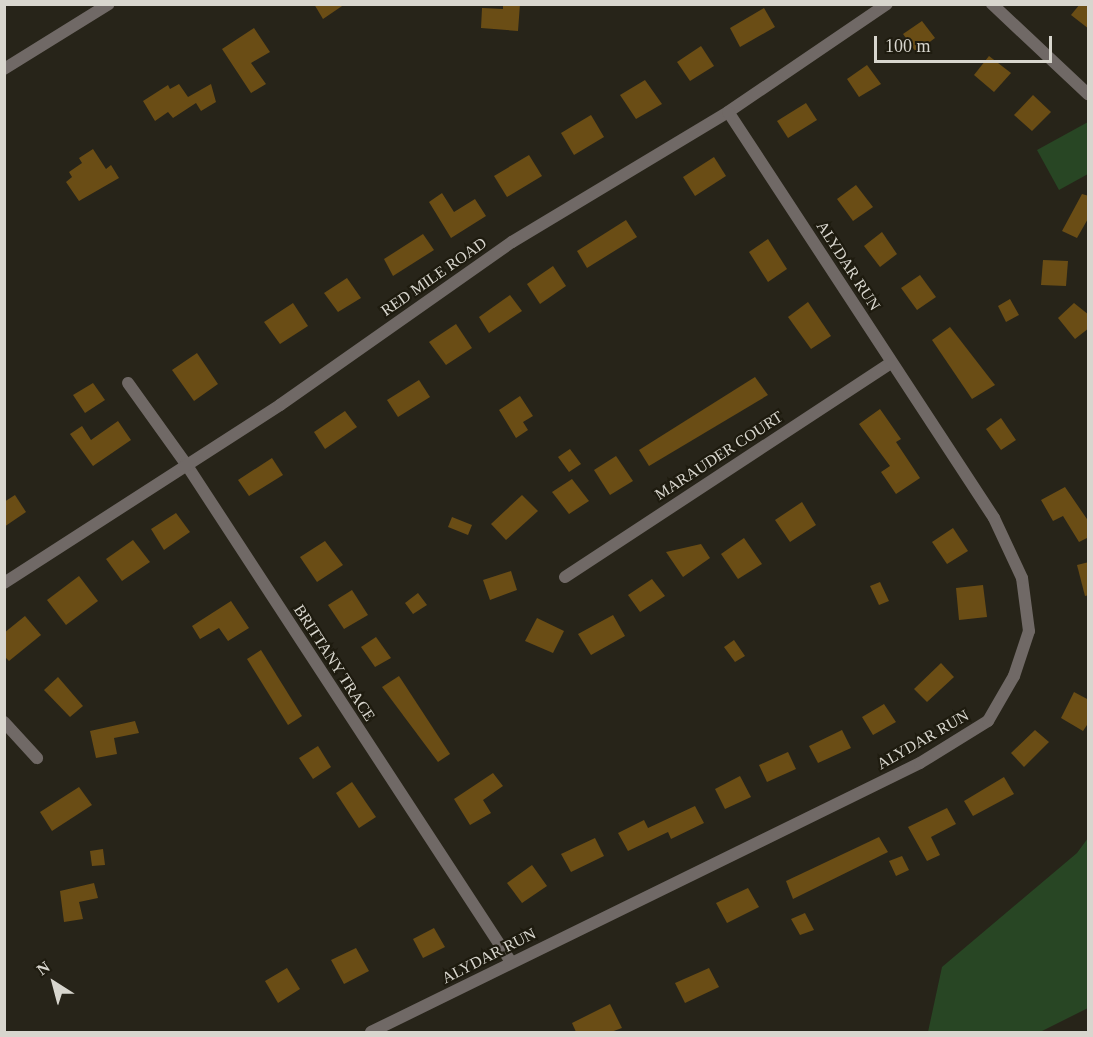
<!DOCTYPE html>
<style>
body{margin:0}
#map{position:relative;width:1093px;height:1037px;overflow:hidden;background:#272419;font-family:Georgia,serif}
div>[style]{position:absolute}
.green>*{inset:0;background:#284624}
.building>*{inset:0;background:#6a4d15}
.minor>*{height:12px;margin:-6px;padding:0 6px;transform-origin:6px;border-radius:6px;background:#706966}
span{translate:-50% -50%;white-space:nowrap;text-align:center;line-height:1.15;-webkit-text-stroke:4.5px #1e1b0f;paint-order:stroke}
.street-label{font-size:16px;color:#d8d6ce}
.frame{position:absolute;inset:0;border:6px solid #d8d6ce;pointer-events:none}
.north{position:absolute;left:24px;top:953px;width:60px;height:60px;-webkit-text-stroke:4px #1e1b0f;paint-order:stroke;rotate:324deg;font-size:16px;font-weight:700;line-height:24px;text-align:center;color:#d8d6ce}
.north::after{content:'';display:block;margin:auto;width:21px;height:27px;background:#d8d6ce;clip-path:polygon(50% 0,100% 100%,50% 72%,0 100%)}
.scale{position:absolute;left:874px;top:36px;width:178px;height:27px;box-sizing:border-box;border:3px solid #d8d6ce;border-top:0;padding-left:8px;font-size:18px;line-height:21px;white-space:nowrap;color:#d8d6ce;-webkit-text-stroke:4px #1e1b0f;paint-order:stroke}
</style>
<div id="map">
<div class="green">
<div style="clip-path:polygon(1088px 122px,1088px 174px,1059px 190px,1037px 150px)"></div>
<div style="clip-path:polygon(1088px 838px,1088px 1008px,1040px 1032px,928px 1032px,942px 967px,1077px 853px)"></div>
</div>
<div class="building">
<div style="clip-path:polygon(314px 4px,345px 4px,323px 19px)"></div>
<div style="clip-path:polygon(503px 4px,520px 4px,518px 31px,481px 28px,482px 8px,503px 9px)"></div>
<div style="clip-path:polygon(1080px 4px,1089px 4px,1089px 29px,1071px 15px)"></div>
<div style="clip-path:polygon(764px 8px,775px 27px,740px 47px,730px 28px)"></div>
<div style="clip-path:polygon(922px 21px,935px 38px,916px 52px,903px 34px)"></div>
<div style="clip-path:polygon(254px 28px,270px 52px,251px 63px,266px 84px,251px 93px,222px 49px)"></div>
<div style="clip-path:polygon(701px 46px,714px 66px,690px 81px,677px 62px)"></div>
<div style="clip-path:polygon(989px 56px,1011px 73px,994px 92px,974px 75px)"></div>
<div style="clip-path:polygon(867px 65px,881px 84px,859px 97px,847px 79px)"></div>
<div style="clip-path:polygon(645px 80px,662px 104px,636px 119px,620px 95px)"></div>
<div style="clip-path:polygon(179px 84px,188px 97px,211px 84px,216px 102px,201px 111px,196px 103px,173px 118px,168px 112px,155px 121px,143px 101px,168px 85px,170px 89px)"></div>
<div style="clip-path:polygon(1033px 95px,1051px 112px,1032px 131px,1014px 115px)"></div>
<div style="clip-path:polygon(806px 103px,817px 120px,788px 138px,777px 121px)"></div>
<div style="clip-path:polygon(591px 115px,604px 137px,574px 155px,561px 133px)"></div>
<div style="clip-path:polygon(93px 149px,106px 169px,111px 165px,119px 178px,79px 201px,66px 182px,72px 177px,69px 172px,82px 163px,79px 158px)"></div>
<div style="clip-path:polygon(529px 155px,542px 176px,507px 197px,494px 176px)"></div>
<div style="clip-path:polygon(714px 157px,726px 176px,695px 196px,683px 177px)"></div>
<div style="clip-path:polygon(856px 185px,873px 207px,853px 221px,837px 199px)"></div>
<div style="clip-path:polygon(442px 193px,454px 212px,475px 199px,486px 216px,451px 238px,429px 202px)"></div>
<div style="clip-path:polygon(1082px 194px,1089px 196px,1089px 217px,1077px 238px,1062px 231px)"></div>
<div style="clip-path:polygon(626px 220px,637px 237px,587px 268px,577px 251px)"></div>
<div style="clip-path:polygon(882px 232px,897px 254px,880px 267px,864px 246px)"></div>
<div style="clip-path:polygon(423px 234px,434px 250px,393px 276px,384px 259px)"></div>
<div style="clip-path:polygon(768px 239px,787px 269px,768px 282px,749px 252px)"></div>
<div style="clip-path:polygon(1043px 260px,1068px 261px,1066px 286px,1041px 285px)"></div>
<div style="clip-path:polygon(553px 266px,566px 286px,540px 304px,527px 284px)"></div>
<div style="clip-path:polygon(920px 275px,936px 297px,917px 310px,901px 288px)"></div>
<div style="clip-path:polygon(347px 278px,361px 298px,338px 312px,324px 293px)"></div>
<div style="clip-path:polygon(510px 295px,522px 311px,489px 333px,479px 317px)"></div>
<div style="clip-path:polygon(1010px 299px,1019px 315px,1006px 322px,998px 306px)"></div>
<div style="clip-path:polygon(808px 302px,831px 336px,811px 349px,788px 317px)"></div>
<div style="clip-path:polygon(293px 303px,308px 326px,280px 344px,264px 322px)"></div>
<div style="clip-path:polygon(1074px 303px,1089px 315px,1089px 328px,1075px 339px,1058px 318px)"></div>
<div style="clip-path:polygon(456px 324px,472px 348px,446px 365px,429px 342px)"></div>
<div style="clip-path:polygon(950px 327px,995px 385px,972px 399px,932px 340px)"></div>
<div style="clip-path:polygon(197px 353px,218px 384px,194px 401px,172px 370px)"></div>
<div style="clip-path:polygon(755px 377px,768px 395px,649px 466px,639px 450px)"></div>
<div style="clip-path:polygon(419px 380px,430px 397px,398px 417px,387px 400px)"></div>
<div style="clip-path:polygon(93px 383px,105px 400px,85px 413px,73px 395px)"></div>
<div style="clip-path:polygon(520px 396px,533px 416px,523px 422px,528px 430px,516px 438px,499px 410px)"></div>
<div style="clip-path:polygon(880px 409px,901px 439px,896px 442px,920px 478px,896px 494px,881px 472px,890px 466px,859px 424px)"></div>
<div style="clip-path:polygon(345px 411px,357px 427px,325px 449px,314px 432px)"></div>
<div style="clip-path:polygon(1001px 418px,1016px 440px,1001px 450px,986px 429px)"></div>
<div style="clip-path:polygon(118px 421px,131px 440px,93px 466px,70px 434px,82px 426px,91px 440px)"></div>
<div style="clip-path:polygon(570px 449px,581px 464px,569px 472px,558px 457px)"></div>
<div style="clip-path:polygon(616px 456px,633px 481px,610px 495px,594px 470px)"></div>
<div style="clip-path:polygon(272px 458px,283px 475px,249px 496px,238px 480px)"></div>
<div style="clip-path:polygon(572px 479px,589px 501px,569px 514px,552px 492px)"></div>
<div style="clip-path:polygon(1065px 487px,1089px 522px,1089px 537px,1079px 542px,1063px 516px,1053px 521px,1041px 500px)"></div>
<div style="clip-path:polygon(15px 495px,26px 512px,4px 527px,4px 502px)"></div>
<div style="clip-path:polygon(522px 495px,538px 511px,506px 540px,491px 524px)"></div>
<div style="clip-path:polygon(802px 502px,816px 525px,790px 542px,775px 520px)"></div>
<div style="clip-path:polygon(176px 513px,190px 532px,164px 550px,151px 529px)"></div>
<div style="clip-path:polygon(452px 517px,472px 525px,468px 535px,448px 527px)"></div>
<div style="clip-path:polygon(953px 528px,968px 551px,947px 564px,932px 542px)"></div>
<div style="clip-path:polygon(744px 538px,762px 564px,738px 579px,721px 554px)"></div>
<div style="clip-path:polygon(133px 540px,150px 562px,122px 581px,106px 559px)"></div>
<div style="clip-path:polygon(325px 541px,343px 565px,317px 582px,300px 557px)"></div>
<div style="clip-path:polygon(701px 544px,710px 558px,683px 577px,666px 552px)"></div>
<div style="clip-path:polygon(1089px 562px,1089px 595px,1085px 596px,1077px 565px)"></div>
<div style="clip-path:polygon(511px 571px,517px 590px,490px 600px,483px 580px)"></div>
<div style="clip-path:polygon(79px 576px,98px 601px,66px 625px,47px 600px)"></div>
<div style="clip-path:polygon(652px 579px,665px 596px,640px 612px,628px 595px)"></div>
<div style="clip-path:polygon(880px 582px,889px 601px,879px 605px,870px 586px)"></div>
<div style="clip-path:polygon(983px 585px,987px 617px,959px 620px,956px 588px)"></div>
<div style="clip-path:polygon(352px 590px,368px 615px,344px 629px,328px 605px)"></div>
<div style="clip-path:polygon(418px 593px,427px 605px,413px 614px,405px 603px)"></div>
<div style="clip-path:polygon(231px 601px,249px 628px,228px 641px,219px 628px,200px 639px,192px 626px)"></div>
<div style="clip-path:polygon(613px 615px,625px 636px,591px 655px,578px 634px)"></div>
<div style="clip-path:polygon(25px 616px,41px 635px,9px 661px,4px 656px,4px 633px)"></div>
<div style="clip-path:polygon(537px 618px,564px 631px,553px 653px,525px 641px)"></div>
<div style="clip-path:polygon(376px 637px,391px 658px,375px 667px,361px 647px)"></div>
<div style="clip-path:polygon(734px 640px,745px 656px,735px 662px,724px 647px)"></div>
<div style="clip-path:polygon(261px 650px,302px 716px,288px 725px,247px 659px)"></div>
<div style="clip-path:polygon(941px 663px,954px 677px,927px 702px,914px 689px)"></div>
<div style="clip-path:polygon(399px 676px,450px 754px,438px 762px,382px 687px)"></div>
<div style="clip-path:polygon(58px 677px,83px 706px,70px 717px,44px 690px)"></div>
<div style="clip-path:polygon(1074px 692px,1089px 700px,1089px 722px,1083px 731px,1061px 718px)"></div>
<div style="clip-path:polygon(884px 704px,896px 722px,873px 735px,862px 717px)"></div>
<div style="clip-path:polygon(135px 721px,139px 733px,114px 738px,117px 754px,96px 758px,90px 731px)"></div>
<div style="clip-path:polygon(842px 730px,851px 748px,818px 763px,809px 746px)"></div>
<div style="clip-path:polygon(1035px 730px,1049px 742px,1024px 767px,1011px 753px)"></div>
<div style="clip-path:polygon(318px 746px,331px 767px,313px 779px,299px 758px)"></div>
<div style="clip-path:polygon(788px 752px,796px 769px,767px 782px,759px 765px)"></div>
<div style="clip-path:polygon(493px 773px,503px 786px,483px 800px,491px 813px,470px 825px,454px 799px)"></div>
<div style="clip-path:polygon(740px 776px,751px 797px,725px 809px,715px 789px)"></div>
<div style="clip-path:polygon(1004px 777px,1014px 794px,973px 816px,964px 801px)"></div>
<div style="clip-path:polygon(352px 782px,376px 817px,359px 828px,336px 793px)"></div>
<div style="clip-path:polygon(79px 787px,92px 805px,52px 831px,40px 812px)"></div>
<div style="clip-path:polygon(695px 806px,704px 823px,671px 839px,668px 832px,628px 851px,618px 833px,644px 820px,648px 828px)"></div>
<div style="clip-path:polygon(947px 808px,956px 824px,931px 837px,940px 855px,927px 861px,908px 827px)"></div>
<div style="clip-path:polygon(879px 837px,888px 852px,793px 899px,786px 881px)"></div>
<div style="clip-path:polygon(595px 838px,604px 856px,571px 872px,561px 854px)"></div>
<div style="clip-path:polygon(103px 849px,105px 865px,92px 866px,90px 851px)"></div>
<div style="clip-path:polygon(902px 856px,909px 870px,896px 876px,889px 861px)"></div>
<div style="clip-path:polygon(532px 865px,547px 886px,522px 903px,507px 883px)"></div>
<div style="clip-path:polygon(94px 883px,98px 898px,79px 902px,83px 919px,64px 922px,60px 891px)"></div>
<div style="clip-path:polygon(748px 888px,759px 907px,727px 923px,716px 903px)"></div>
<div style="clip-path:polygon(805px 913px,814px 930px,800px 935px,791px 919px)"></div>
<div style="clip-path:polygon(434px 928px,445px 947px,423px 958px,413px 939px)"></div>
<div style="clip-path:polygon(356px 948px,369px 971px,344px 984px,331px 960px)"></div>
<div style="clip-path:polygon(287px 968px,300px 989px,278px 1003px,265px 981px)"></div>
<div style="clip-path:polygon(709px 968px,719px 987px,685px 1003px,675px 983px)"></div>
<div style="clip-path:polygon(610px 1004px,622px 1028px,611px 1032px,576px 1032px,572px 1023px)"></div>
</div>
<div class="minor">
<div style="left:992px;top:4px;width:132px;rotate:43.2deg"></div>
<div style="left:4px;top:69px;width:123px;rotate:-31.8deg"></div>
<div style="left:128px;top:383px;width:100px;rotate:54.4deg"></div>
<div style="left:186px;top:464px;width:595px;rotate:56.87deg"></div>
<div style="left:565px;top:577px;width:390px;rotate:-33.3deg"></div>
<div style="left:4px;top:583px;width:328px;rotate:-32.8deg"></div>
<div style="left:280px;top:405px;width:284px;rotate:-35.1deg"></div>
<div style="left:512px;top:242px;width:252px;rotate:-31deg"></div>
<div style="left:728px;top:112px;width:192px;rotate:-34.2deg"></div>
<div style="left:4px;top:722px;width:49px;rotate:47.5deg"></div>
<div style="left:371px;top:1032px;width:611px;rotate:-26.1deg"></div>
<div style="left:920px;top:763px;width:80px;rotate:-31.7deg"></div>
<div style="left:988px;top:721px;width:52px;rotate:-60deg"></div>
<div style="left:1014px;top:676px;width:47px;rotate:-71.6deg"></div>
<div style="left:1029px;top:631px;width:53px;rotate:-97.5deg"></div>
<div style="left:1022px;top:578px;width:66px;rotate:-115deg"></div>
<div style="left:994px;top:518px;width:485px;rotate:-123.2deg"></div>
</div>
<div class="street-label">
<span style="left:848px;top:266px;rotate:57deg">ALYDAR RUN</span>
<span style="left:434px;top:277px;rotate:-35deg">RED MILE ROAD</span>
<span style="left:719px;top:456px;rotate:-33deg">MARAUDER COURT</span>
<span style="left:334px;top:663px;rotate:57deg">BRITTANY TRACE</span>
<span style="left:923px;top:740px;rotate:-30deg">ALYDAR RUN</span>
<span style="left:489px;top:956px;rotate:-27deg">ALYDAR RUN</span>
</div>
<div class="frame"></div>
<div class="north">N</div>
<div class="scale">100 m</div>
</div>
